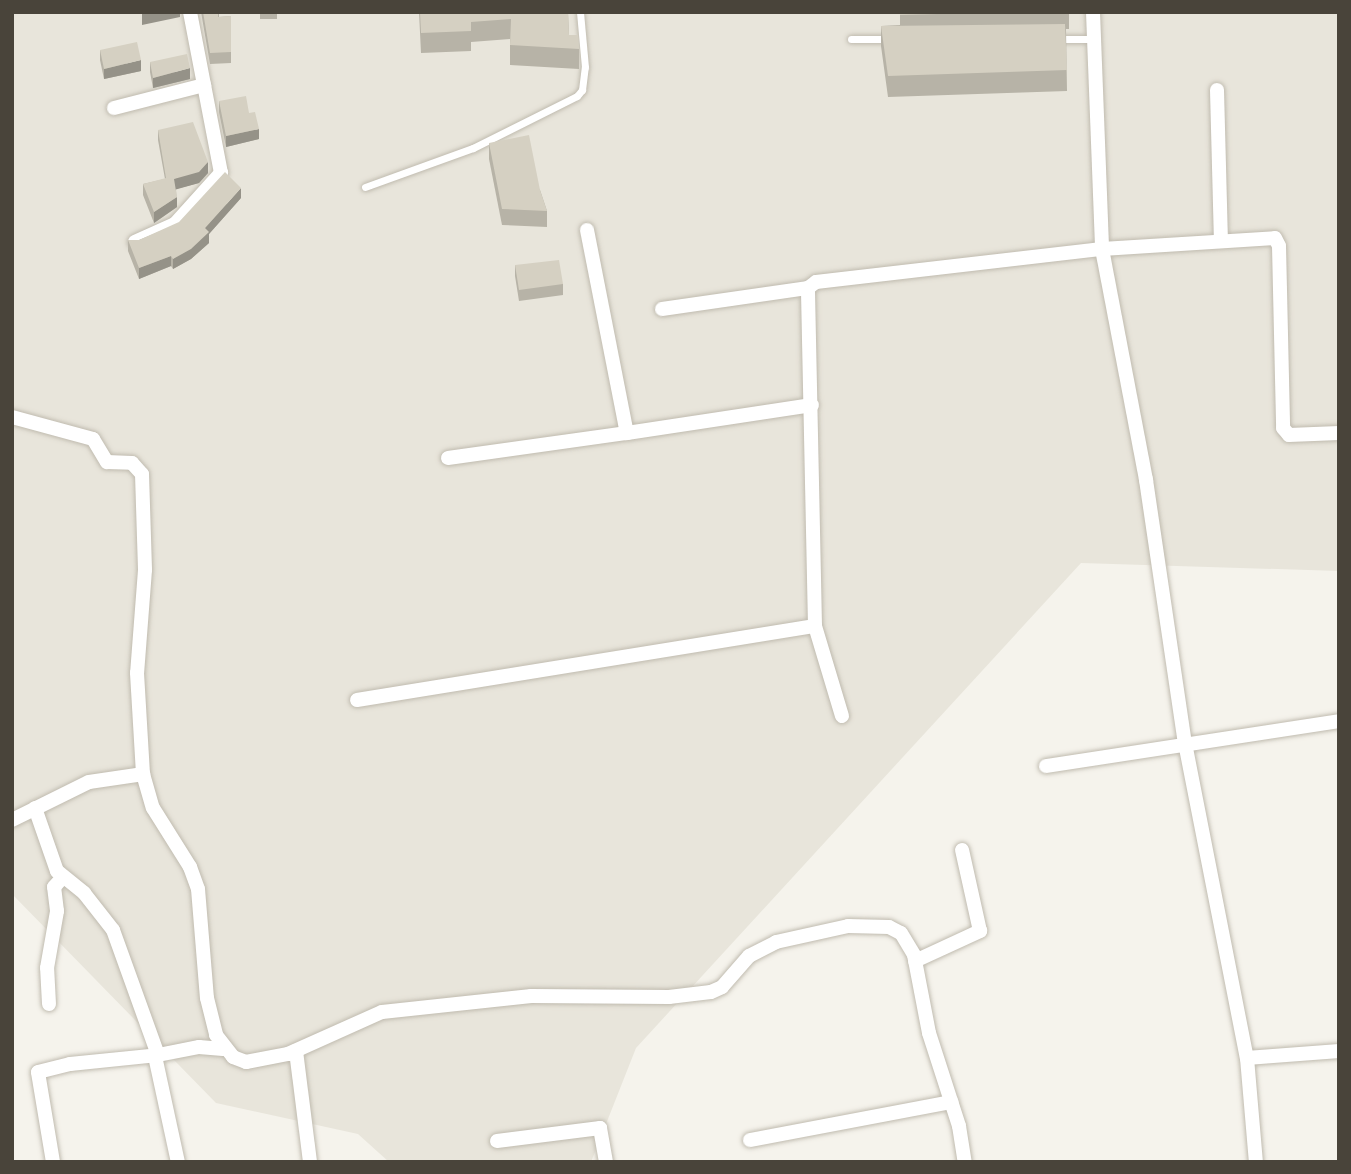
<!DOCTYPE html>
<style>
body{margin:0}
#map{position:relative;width:1351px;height:1174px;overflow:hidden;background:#f5f3ec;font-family:Overpass,sans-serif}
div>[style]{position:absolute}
.residential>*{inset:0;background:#e8e5db}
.roads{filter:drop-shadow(0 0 2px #c0bbaf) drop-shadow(0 0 2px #c0bbaf)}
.service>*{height:7px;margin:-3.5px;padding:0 3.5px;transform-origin:3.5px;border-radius:3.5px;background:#fff}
.minor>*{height:14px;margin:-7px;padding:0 7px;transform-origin:7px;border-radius:7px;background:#fff}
.wall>*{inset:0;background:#b7b3a7}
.shaded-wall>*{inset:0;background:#959288}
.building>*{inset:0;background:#d5d0c2}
span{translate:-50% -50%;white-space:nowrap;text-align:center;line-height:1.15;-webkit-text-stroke:7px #fff;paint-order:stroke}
.frame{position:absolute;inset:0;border:14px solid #49443a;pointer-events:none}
</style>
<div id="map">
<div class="residential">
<div style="clip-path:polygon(12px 12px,1339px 12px,1339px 571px,1081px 563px,636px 1048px,591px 1162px,389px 1162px,358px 1134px,216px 1103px,12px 894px)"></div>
</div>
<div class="roads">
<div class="service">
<div style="left:851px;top:39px;width:37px"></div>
<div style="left:1058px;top:39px;width:35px"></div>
<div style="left:365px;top:187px;width:115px;rotate:-19.9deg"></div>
<div style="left:473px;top:148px;width:116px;rotate:-26.6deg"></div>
<div style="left:577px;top:96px;width:8px;rotate:-50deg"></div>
<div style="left:582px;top:90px;width:23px;rotate:-83deg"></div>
<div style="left:585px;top:67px;width:55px;rotate:-95.2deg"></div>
</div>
<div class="minor">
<div style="left:1093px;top:12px;width:237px;rotate:87.8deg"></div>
<div style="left:1102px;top:249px;width:235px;rotate:79.2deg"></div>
<div style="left:1146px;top:480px;width:266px;rotate:81.6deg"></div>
<div style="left:1185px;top:743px;width:321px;rotate:78.9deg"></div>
<div style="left:1247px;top:1058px;width:104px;rotate:85.1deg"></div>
<div style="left:1217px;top:90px;width:151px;rotate:88.5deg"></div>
<div style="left:114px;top:108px;width:93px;rotate:-14.3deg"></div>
<div style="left:587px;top:230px;width:207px;rotate:78.9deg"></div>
<div style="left:627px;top:433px;width:187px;rotate:-8.6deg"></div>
<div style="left:135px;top:242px;width:44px;rotate:-24.2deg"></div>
<div style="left:175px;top:224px;width:69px;rotate:-48deg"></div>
<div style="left:221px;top:173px;width:164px;rotate:-100.9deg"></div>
<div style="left:662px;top:309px;width:148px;rotate:-8.2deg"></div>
<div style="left:12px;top:417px;width:84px;rotate:15.2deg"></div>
<div style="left:93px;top:439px;width:27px;rotate:59deg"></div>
<div style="left:107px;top:462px;width:25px;rotate:2deg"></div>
<div style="left:132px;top:463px;width:15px;rotate:48deg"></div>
<div style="left:142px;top:474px;width:96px;rotate:88.2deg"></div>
<div style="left:145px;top:570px;width:103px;rotate:94.4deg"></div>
<div style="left:137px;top:673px;width:101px;rotate:86.6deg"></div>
<div style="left:143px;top:774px;width:35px;rotate:74deg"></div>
<div style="left:153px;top:808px;width:70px;rotate:57.9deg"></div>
<div style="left:190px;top:867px;width:23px;rotate:70deg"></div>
<div style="left:198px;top:889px;width:109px;rotate:85.3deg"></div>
<div style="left:207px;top:998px;width:38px;rotate:76deg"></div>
<div style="left:216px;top:1035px;width:28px;rotate:52deg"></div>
<div style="left:233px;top:1057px;width:14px;rotate:21deg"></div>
<div style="left:246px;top:1062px;width:43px;rotate:-10.8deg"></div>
<div style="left:288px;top:1054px;width:103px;rotate:-24.1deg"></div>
<div style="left:382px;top:1012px;width:150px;rotate:-6.1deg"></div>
<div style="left:531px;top:996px;width:138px;rotate:0.4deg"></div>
<div style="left:669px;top:997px;width:42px;rotate:-6.8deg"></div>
<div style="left:711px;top:992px;width:12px;rotate:-24deg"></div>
<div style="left:722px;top:987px;width:41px;rotate:-48.9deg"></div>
<div style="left:749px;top:956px;width:30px;rotate:-27deg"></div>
<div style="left:776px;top:942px;width:74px;rotate:-12.5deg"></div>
<div style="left:848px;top:926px;width:41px;rotate:1.4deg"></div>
<div style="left:889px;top:927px;width:13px;rotate:27deg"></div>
<div style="left:901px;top:933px;width:26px;rotate:59deg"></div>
<div style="left:914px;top:955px;width:79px;rotate:79.1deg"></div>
<div style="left:929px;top:1033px;width:98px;rotate:72.1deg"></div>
<div style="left:959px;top:1126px;width:36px;rotate:81deg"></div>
<div style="left:448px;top:458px;width:181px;rotate:-8deg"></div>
<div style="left:357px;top:700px;width:464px;rotate:-9.2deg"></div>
<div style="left:842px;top:716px;width:94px;rotate:-106.7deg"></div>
<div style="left:815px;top:626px;width:338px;rotate:-91.2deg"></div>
<div style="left:808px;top:288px;width:10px;rotate:-37deg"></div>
<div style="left:816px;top:282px;width:288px;rotate:-6.6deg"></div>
<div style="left:1102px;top:249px;width:173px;rotate:-3.6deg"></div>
<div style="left:1275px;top:238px;width:9px;rotate:63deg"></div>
<div style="left:1279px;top:246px;width:182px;rotate:88.7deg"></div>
<div style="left:1283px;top:428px;width:9px;rotate:49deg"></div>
<div style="left:1289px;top:435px;width:50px;rotate:-2.3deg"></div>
<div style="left:1046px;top:766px;width:296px;rotate:-8.7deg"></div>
<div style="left:35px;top:808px;width:67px;rotate:70.8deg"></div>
<div style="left:57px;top:871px;width:35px;rotate:39deg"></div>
<div style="left:84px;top:893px;width:47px;rotate:51.9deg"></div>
<div style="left:113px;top:930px;width:133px;rotate:70.2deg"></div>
<div style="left:158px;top:1055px;width:42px;rotate:-11deg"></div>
<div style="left:199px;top:1047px;width:24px;rotate:5deg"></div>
<div style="left:12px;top:820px;width:86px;rotate:-26.3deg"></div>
<div style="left:89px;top:782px;width:55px;rotate:-8.4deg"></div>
<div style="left:915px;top:961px;width:72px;rotate:-24.8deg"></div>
<div style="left:980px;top:931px;width:83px;rotate:-102.5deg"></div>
<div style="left:49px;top:1004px;width:36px;rotate:-93deg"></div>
<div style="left:47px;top:968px;width:58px;rotate:-80deg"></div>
<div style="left:57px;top:911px;width:24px;rotate:-97deg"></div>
<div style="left:54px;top:887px;width:13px;rotate:-48deg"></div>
<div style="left:296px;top:1051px;width:112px;rotate:82.8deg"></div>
<div style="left:155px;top:1056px;width:108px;rotate:77.8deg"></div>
<div style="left:1247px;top:1058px;width:92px;rotate:-4.4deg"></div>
<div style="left:750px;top:1140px;width:205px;rotate:-10.7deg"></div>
<div style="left:497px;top:1141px;width:104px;rotate:-7.2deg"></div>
<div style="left:600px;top:1128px;width:35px;rotate:80deg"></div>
<div style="left:53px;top:1162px;width:91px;rotate:-99.5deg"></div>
<div style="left:38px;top:1072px;width:33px;rotate:-14deg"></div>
<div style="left:70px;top:1064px;width:88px;rotate:-5.8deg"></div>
</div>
</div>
<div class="wall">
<div style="clip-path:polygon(201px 12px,219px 12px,219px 17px,231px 16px,231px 63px,210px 64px)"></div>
<div style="clip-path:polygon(260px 12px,277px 12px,277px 19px,260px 19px)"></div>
<div style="clip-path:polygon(419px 12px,568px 12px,569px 35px,579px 49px,579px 69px,510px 65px,510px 39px,471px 42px,471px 51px,421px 53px)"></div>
<div style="clip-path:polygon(900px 12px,1069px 12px,1069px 29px,1066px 29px,1067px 91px,888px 97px,881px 46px,881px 26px,900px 25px)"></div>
<div style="clip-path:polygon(100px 50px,141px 71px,104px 79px,100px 60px)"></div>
<div style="clip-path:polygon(150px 62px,190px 79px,153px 88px,150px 72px)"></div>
<div style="clip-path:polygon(219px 101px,249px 113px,259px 139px,226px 147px,219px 112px)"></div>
<div style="clip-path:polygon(158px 130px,208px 173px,199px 183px,176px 189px,177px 207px,154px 223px,143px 195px,143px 184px,165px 179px,158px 140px)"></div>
<div style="clip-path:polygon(489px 143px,540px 190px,547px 211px,547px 227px,502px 225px,489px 159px)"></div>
<div style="clip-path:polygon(241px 198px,209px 234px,209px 243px,191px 259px,173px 269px,171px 266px,139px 279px,128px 251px,128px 240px,139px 240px)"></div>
<div style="clip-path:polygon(515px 265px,563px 284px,563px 295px,519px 301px,515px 276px)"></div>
</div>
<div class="shaded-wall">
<div style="clip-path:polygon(152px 12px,180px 12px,180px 17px,142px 25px,142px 14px)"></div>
<div style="clip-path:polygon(141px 60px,141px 71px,104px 79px,104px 69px)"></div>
<div style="clip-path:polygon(190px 68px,190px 79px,153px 88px,153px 78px)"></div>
<div style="clip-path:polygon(259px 129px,259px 139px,226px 147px,226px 136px)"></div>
<div style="clip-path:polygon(208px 162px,208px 173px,199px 183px,174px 190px,174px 179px)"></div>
<div style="clip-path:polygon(241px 188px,241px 198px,209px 234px,209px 243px,191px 259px,173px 269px,173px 259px,205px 228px)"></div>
<div style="clip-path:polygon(177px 197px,177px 207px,154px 223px,154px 212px)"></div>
<div style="clip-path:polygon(171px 256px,171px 266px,139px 279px,139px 268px)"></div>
</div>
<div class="building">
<div style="clip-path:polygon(203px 12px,218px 12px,218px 17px,231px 16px,231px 52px,210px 53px)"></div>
<div style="clip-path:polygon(420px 12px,568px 12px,569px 35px,578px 35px,579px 49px,510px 45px,511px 19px,471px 22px,471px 31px,421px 33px)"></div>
<div style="clip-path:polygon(900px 12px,1012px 12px,900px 15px)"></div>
<div style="clip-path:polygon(1065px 24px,1067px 70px,888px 76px,881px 26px)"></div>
<div style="clip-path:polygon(137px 42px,141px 60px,104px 69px,100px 50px)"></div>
<div style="clip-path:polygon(187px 54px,190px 68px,153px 78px,150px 62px)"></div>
<div style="clip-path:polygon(246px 96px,249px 113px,255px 112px,259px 129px,226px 136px,219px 101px)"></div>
<div style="clip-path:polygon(193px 122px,208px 162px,199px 172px,174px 179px,177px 197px,154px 212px,143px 184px,166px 178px,158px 130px)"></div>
<div style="clip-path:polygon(529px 135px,540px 190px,547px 211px,502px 209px,489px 143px)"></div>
<div style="clip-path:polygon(225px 172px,241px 188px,205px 228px,209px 232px,191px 249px,173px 259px,171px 256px,139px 268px,128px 240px,139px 240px,179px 222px)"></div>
<div style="clip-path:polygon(559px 260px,563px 284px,519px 290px,515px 265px)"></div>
</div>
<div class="frame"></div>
</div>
